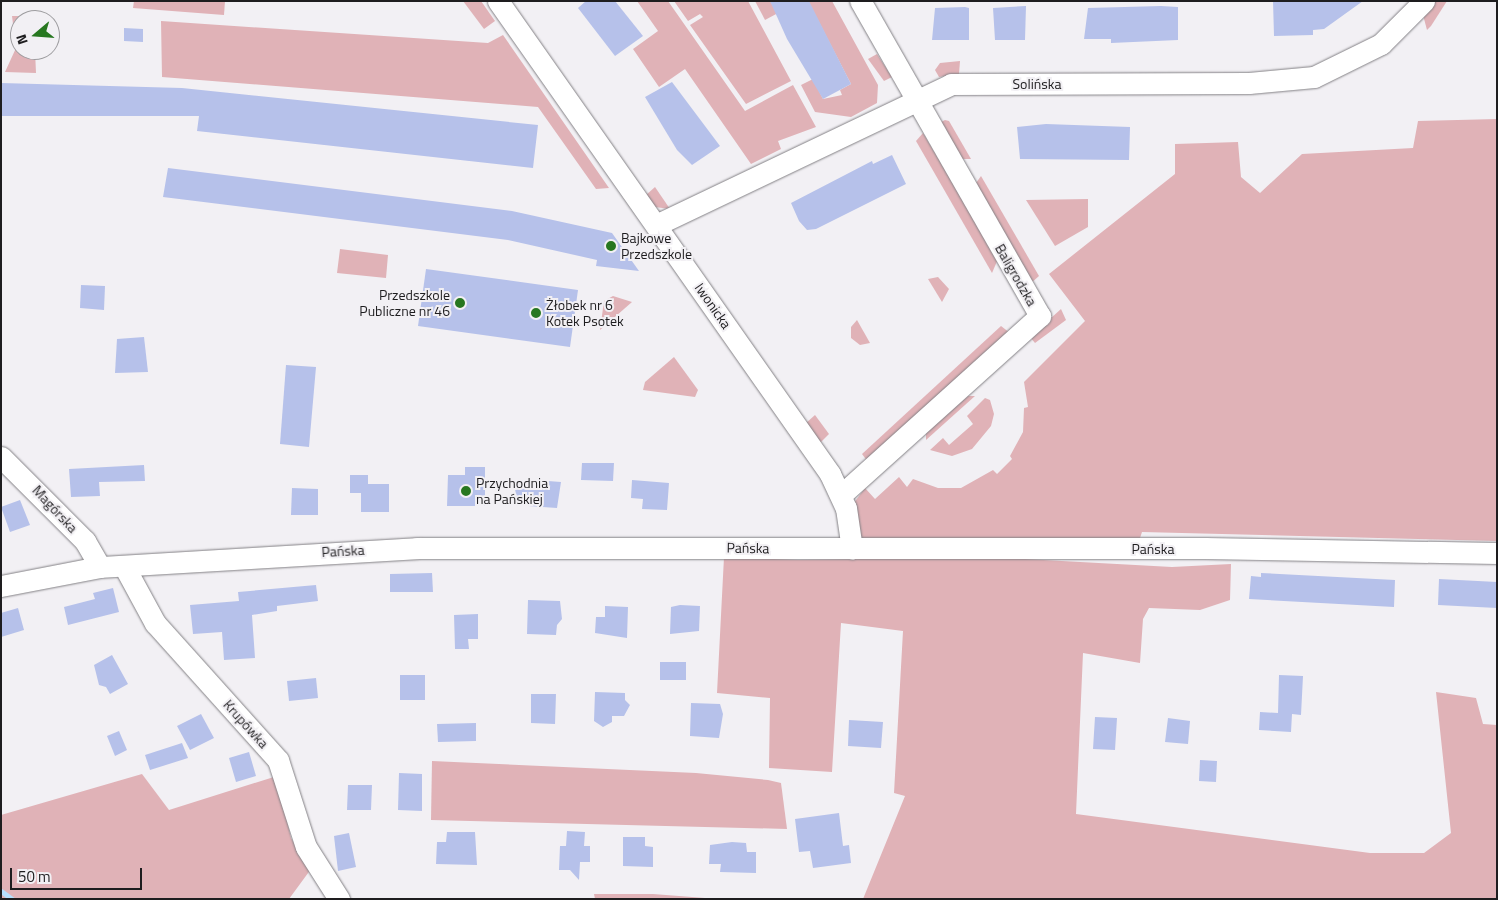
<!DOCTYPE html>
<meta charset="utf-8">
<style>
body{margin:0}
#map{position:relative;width:1498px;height:900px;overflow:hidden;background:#f2f0f4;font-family:"Titillium Web",sans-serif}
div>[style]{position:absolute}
.green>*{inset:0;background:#e0b2b7}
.stream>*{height:5px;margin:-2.5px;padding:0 2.5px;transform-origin:2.5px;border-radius:2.5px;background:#b6dffd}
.building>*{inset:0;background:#b6c1ea}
.roads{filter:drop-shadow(0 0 1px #838185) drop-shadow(0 0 1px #838185)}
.minor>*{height:21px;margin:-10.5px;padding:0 10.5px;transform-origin:10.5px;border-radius:10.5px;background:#fff}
.dots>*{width:14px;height:14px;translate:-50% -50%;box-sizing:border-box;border:2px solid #f2f0f4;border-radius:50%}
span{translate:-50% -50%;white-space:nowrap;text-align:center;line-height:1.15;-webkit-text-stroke:4px #f2f0f4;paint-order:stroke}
.street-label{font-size:14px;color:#1e1d1f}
.poi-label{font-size:14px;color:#1e1d1f}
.left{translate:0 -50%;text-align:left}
.right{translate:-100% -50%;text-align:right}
.frame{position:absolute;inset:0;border:2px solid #1e1d1f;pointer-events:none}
.north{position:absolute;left:10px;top:10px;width:50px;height:50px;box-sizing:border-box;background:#f2f0f4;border:1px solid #9d9c9f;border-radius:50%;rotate:252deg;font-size:14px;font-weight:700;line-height:20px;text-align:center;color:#1e1d1f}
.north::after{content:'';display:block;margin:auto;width:18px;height:22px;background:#277720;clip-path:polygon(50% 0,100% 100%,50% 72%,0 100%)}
.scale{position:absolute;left:10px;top:868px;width:132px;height:22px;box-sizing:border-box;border:2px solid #1e1d1f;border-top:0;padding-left:6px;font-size:15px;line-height:18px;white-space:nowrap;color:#1e1d1f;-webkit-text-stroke:4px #f2f0f4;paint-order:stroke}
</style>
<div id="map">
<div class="green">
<div style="clip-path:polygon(134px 1px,225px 1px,224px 15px,133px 8px)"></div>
<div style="clip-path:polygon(463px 1px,481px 1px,495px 21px,484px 29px)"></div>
<div style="clip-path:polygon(637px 1px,668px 1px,745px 111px,793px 85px,816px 127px,778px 141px,781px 149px,751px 164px,685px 69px,659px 87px,633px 49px,658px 31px)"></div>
<div style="clip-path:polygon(674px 1px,748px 1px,791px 81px,746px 104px,690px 25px,703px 17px,700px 14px,688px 21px)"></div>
<div style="clip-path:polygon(755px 1px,770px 1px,778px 13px,765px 20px)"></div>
<div style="clip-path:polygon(808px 1px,832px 1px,878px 85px,877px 103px,851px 117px,815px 112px,801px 85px,813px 79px,823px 99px,842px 95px,840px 90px,851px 84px)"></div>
<div style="clip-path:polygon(1447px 1px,1431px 26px,1427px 30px,1423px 15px,1433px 2px)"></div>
<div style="clip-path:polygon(12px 16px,34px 16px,34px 20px,20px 20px,20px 50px,35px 50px,36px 73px,5px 72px,16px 48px)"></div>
<div style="clip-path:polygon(161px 21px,488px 43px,503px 35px,609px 188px,596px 189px,538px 107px,162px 77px)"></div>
<div style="clip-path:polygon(877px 54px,892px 77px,884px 81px,868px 59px)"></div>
<div style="clip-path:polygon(960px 61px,959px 74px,939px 77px,935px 70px,940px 63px)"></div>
<div style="clip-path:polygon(1497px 119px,1497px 541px,1142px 532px,1139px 541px,864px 540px,861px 536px,853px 504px,865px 488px,875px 499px,899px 477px,907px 487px,913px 479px,938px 488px,961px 488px,993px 470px,997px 474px,1012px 459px,1010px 456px,1023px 432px,1024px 408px,1028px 407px,1024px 382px,1085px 321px,1049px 274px,1175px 174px,1175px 144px,1238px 142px,1241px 177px,1260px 193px,1302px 154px,1413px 148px,1418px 121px)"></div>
<div style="clip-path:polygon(945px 120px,949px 121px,971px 159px,961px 159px,937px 124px)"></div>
<div style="clip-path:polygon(923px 133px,998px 259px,992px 273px,916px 141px)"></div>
<div style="clip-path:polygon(981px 176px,1039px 276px,1030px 284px,976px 183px)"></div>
<div style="clip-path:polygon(655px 187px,670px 209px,655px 207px,646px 195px)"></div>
<div style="clip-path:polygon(1088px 199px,1088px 227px,1055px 246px,1026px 200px)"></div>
<div style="clip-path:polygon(340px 249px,388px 255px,386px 278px,337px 273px)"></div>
<div style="clip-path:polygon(938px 277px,949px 289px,942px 302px,928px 279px)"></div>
<div style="clip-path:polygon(613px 296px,632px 302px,600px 330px,604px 301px)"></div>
<div style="clip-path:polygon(1061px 309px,1066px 320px,1035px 343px,1030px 337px)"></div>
<div style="clip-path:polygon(857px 320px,870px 343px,860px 345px,851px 338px,851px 327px)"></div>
<div style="clip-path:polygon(1001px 326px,1010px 333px,868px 462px,862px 454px)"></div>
<div style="clip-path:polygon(674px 357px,698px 390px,695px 397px,643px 390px,645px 382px)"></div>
<div style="clip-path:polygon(968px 396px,975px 396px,926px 440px,926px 433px)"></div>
<div style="clip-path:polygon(985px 398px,990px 400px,994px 414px,991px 426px,972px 449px,952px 456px,930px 450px,943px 438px,949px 445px,973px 424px,967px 416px)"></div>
<div style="clip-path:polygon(815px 415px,829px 434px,819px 444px,806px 423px)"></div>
<div style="clip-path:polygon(724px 557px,798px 560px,987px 557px,1172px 567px,1231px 564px,1230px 600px,1200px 610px,1149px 608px,1143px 619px,1140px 663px,1083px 653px,1076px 814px,1370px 853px,1424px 853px,1451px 833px,1436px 692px,1476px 698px,1483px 724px,1497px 725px,1497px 899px,863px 899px,905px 796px,894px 793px,903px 631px,841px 623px,832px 772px,769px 768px,770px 698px,717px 693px)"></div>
<div style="clip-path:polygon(432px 761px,696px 773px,768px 780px,781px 783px,787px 829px,431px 820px)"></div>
<div style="clip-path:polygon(142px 774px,169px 810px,277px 776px,291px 838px,311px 869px,289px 899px,1px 899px,1px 815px)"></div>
<div style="clip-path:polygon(594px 894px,653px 894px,718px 899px,595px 899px)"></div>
</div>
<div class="stream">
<div style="left:1px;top:891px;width:14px;rotate:36deg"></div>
</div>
<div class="building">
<div style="clip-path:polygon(586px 1px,615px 1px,643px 36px,615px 56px,578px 8px)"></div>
<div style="clip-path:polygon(770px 1px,809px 1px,851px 84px,823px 99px,787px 39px)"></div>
<div style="clip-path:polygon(1273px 1px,1363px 1px,1324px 29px,1313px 30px,1313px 35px,1274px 36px)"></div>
<div style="clip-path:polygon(1026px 6px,1025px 40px,995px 40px,993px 8px)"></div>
<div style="clip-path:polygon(1161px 6px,1178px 7px,1178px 40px,1111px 43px,1111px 39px,1084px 39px,1088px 8px)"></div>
<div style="clip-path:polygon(965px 7px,969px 8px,969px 40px,932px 40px,935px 8px)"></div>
<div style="clip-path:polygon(124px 28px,143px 29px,143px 42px,124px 41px)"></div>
<div style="clip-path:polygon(672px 82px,720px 146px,692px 165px,677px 150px,645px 97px)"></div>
<div style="clip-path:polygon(1px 83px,182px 88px,538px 125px,533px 168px,197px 131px,199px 116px,1px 116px)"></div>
<div style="clip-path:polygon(1046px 124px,1130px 127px,1129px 160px,1020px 159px,1017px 127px)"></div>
<div style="clip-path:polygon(892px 155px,906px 184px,816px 229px,807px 230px,799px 221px,791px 203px,872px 161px,873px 164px)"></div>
<div style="clip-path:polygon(168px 168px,512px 211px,612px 233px,639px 271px,596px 266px,597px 260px,508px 240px,163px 197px)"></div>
<div style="clip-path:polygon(426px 269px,578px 290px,570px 347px,418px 326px)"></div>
<div style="clip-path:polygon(81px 285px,105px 286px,104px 310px,80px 308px)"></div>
<div style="clip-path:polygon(144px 337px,148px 372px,115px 373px,117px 339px)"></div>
<div style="clip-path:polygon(286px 365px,316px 367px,309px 447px,280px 444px)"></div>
<div style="clip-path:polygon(582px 463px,614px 463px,613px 481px,581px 480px)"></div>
<div style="clip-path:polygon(144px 465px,145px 481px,99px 482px,100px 496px,71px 497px,69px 469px)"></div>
<div style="clip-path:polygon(465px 467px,485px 467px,485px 506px,447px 506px,448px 475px,465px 475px)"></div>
<div style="clip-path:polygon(350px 475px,368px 475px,368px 484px,389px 484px,389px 512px,361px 512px,361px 493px,350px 493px)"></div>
<div style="clip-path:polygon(535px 480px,561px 482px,557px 508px,514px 505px,516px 482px,534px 484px)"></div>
<div style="clip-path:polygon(632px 480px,669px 483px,667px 510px,642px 509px,643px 499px,631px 498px)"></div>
<div style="clip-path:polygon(292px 488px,318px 489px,318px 515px,291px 515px)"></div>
<div style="clip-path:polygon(20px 500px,30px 525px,10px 532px,1px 507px)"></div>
<div style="clip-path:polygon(432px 573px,433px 592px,390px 592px,390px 574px)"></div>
<div style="clip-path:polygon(1261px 573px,1395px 580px,1394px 607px,1249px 599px,1251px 576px,1261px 577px)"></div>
<div style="clip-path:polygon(1439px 579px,1497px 582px,1497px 608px,1438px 605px)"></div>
<div style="clip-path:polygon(316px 585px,318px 601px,277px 606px,277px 611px,252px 615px,255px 658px,224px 660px,222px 632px,193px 634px,190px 605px,239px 601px,238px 592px)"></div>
<div style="clip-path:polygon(113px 588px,119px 612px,68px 625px,64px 607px,95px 599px,93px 593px)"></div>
<div style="clip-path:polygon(528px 600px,560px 601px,562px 619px,557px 625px,556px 635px,527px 634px)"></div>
<div style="clip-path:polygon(680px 605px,700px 606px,699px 631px,670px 634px,671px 607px)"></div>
<div style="clip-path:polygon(605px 606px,628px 607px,627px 638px,595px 633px,596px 617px,605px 617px)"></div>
<div style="clip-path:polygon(18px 608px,24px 630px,1px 637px,1px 613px)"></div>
<div style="clip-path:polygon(478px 614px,478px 639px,468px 639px,469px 649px,455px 649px,454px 615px)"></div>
<div style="clip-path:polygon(112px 655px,128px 684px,110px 694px,106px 687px,99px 685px,94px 665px)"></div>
<div style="clip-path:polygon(660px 662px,686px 662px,686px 680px,660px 680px)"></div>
<div style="clip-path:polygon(400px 675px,425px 675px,425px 700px,400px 700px)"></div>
<div style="clip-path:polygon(1279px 675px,1303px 676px,1301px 715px,1292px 714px,1291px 732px,1259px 730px,1260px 712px,1278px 713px)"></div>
<div style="clip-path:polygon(316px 678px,318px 698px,289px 701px,287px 681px)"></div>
<div style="clip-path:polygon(595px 692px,625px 693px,625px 700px,630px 705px,624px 716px,612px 716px,612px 722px,603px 727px,594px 721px)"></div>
<div style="clip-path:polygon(531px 694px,556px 694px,555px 724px,531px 723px)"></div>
<div style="clip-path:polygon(691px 703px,720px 704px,723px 714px,719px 738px,690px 736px)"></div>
<div style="clip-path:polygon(201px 714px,214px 738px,190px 750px,177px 726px)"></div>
<div style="clip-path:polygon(1095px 717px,1117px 718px,1115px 750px,1093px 749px)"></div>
<div style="clip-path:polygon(1168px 718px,1190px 721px,1188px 744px,1165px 742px)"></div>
<div style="clip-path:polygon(849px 720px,883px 722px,881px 748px,848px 746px)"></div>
<div style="clip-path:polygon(476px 723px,476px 741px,438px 742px,437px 724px)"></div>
<div style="clip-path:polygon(119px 731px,127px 750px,115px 756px,107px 736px)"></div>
<div style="clip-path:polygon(182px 743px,188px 758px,150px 770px,145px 755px)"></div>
<div style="clip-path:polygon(249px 752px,256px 776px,236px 782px,229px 758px)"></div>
<div style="clip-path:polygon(1200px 760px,1217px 761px,1216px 782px,1199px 781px)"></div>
<div style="clip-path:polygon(399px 773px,422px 774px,422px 811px,398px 810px)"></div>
<div style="clip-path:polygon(348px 785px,372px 785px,371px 810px,347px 810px)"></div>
<div style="clip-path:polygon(839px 813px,843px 846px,849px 845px,851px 863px,813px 868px,810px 851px,799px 852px,795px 819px)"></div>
<div style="clip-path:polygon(567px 831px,585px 832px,584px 846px,590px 846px,590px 862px,580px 862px,579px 880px,570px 870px,559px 870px,560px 846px,566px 846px)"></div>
<div style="clip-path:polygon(447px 832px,475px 832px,477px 865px,436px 864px,437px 842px,446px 842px)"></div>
<div style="clip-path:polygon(349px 833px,356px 867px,338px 871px,334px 836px)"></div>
<div style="clip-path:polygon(623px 837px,645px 837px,645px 846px,653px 847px,653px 867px,623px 866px)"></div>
<div style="clip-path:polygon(732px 842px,746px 843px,747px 852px,756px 852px,756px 873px,720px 872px,721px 864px,709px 864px,710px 845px)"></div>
</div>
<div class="roads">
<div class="minor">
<div style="left:498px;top:1px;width:578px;rotate:54.93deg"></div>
<div style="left:830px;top:474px;width:38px;rotate:65deg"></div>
<div style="left:846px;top:508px;width:41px;rotate:81.7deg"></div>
<div style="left:656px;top:225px;width:327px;rotate:-25.5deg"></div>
<div style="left:951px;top:84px;width:298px;rotate:-0.2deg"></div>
<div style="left:1249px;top:83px;width:65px;rotate:-5.3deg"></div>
<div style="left:1314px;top:77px;width:75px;rotate:-26.2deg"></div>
<div style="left:1381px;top:44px;width:61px;rotate:-45deg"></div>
<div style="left:1px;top:457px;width:119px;rotate:45deg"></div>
<div style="left:85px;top:541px;width:30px;rotate:60deg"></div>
<div style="left:841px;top:495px;width:268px;rotate:-42deg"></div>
<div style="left:1040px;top:316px;width:363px;rotate:-119.7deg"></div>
<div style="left:124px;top:566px;width:65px;rotate:61.5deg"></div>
<div style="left:155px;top:623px;width:184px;rotate:48.1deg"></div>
<div style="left:278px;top:760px;width:91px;rotate:72.2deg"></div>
<div style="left:306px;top:847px;width:62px;rotate:57.6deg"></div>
<div style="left:1px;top:586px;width:101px;rotate:-10.9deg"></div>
<div style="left:100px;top:567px;width:318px;rotate:-3.4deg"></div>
<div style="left:417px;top:548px;width:788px"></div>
<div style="left:1205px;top:548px;width:292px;rotate:1deg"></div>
</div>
</div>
<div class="dots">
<div style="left:611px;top:246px;background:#277720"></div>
<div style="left:460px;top:303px;background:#277720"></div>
<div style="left:536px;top:313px;background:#277720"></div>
<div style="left:466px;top:491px;background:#277720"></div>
</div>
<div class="street-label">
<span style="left:1037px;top:84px">Solińska</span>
<span style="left:1016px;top:275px;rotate:60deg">Baligrodzka</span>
<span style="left:713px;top:306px;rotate:55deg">Iwonicka</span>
<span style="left:55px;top:509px;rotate:47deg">Magórska</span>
<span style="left:748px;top:548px;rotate:1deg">Pańska</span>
<span style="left:1153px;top:549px">Pańska</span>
<span style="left:343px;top:551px;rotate:-3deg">Pańska</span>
<span style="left:246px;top:724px;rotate:48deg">Krupówka</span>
</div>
<div class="poi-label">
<span class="left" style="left:621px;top:246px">Bajkowe<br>Przedszkole</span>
<span class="right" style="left:450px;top:303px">Przedszkole<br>Publiczne nr 46</span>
<span class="left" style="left:546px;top:313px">Żłobek nr 6<br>Kotek Psotek</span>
<span class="left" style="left:476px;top:491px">Przychodnia<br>na Pańskiej</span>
</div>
<div class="frame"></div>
<div class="north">N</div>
<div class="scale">50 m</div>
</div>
